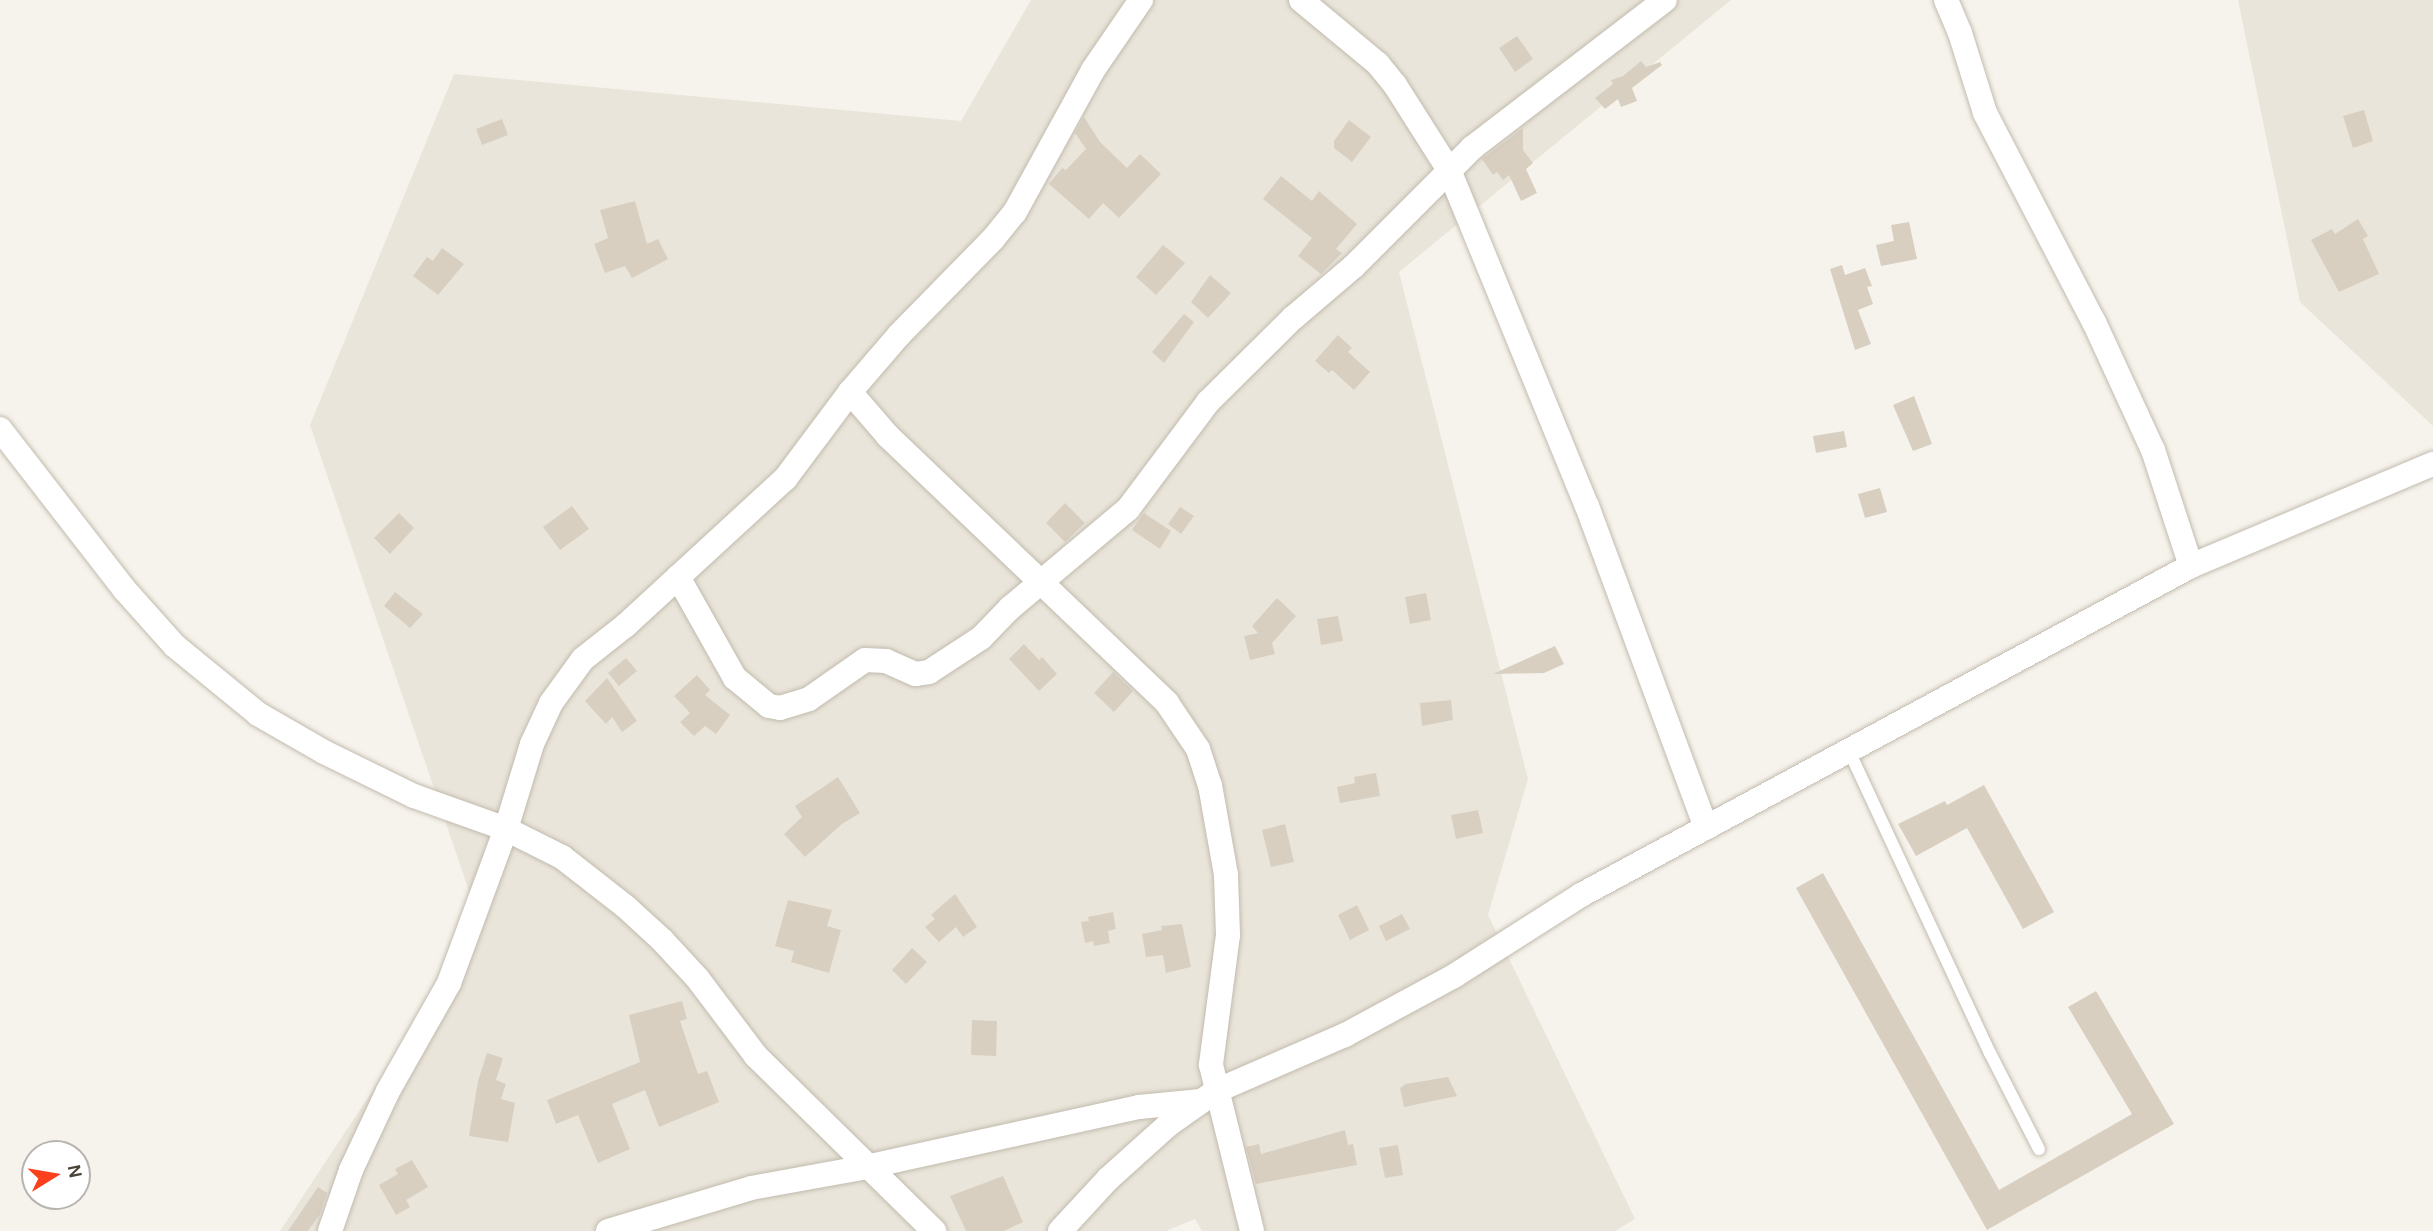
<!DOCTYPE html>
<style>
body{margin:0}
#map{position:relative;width:2433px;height:1231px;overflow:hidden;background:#f6f3ec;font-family:Karla,sans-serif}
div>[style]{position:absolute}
.residential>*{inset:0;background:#eae5da}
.building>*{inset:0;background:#d8cfc1}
.roads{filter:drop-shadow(0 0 2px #c2bbae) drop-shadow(0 0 2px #c2bbae)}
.lane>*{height:12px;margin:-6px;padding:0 6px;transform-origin:6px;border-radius:6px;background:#fff}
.street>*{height:24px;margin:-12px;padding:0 12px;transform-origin:12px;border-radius:12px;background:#fff}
span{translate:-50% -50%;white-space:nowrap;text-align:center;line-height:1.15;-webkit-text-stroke:7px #fff;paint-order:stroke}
.north{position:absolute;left:21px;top:1140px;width:70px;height:70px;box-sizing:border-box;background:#fff;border:2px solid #b7b4b0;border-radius:50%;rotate:79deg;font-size:19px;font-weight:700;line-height:28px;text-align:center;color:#4b4439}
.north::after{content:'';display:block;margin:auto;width:24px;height:32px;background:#fc3f1d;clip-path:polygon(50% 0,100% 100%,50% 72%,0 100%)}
</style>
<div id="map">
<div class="residential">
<div style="clip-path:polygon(1031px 0,1731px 0,1399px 272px,1528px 779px,1488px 915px,1635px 1219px,1615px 1231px,1202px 1231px,1195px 1219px,1166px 1231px,280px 1231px,481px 926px,310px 425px,454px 74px,961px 121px)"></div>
<div style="clip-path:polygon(2238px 0,2433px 0,2433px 426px,2300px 302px)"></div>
</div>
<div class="building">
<div style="clip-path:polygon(1517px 36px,1533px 59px,1515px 72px,1499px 48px)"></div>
<div style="clip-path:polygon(1641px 61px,1646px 67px,1660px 62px,1662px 65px,1632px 88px,1637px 101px,1621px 107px,1618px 99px,1605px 109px,1595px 98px,1613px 84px,1611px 80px,1623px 76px)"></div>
<div style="clip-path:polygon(2364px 110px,2373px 141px,2353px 148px,2343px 116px)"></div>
<div style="clip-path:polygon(1084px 117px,1100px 142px,1127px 168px,1140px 154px,1161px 174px,1119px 218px,1103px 203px,1089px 219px,1049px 184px,1062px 168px,1066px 170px,1086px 149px,1075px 133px)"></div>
<div style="clip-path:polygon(502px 119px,508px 135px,482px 145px,476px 129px)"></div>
<div style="clip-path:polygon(1349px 120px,1371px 137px,1352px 162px,1334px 148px,1334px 141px)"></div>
<div style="clip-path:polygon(1523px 128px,1523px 150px,1533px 163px,1526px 169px,1537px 193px,1521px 201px,1509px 175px,1503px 180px,1497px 172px,1493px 175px,1482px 159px)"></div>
<div style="clip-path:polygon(1281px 176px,1312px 201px,1319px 191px,1357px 224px,1336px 249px,1342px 253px,1321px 274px,1298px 256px,1312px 238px,1263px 199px)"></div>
<div style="clip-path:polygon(635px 201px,647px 244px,658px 239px,668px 259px,632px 278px,625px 266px,605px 273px,594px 244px,608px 238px,600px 210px)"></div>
<div style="clip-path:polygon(2358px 219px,2368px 236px,2363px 239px,2379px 274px,2339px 292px,2311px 240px,2332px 229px,2335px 234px)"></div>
<div style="clip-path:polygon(1909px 222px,1917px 259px,1881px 266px,1876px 245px,1894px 241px,1891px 225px)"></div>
<div style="clip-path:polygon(1163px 245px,1185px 263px,1156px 295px,1136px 277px)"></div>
<div style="clip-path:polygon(442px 248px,464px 264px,438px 295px,413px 276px,427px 257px,433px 261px)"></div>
<div style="clip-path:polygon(1842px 265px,1845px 275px,1865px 268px,1872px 286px,1867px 287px,1873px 304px,1858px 310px,1871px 344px,1855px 350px,1830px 269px)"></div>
<div style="clip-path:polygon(1210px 275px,1231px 293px,1208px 318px,1191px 302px)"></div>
<div style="clip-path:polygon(1184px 314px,1194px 322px,1164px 363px,1152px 352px)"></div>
<div style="clip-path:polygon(1338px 335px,1352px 348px,1348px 352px,1370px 372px,1354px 390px,1332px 370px,1329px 373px,1315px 361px)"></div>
<div style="clip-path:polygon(1914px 396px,1932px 444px,1913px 451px,1893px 405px)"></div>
<div style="clip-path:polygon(1844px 431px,1847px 447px,1816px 453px,1813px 436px)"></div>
<div style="clip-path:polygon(1880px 488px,1887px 512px,1865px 518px,1858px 494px)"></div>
<div style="clip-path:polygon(1065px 503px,1085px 523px,1065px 542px,1046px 523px)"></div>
<div style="clip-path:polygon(572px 506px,589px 529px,560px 550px,543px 527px)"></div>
<div style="clip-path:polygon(1180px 507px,1194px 516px,1181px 534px,1168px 524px)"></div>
<div style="clip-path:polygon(399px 513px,414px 528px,390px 554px,374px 538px)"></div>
<div style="clip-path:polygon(1144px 513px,1171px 531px,1160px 549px,1132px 530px)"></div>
<div style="clip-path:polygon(395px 592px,423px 614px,410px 628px,384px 606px)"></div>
<div style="clip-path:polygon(1426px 593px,1431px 620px,1410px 624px,1405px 597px)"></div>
<div style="clip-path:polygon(1277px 598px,1296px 616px,1272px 643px,1275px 654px,1250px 660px,1244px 636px,1258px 633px,1252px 626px)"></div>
<div style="clip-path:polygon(1338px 616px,1343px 641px,1321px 645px,1317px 619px)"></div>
<div style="clip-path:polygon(1024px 644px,1039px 660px,1042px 657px,1057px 674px,1039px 691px,1009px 659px)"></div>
<div style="clip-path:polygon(1555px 646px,1564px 664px,1544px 673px,1493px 674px)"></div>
<div style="clip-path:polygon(626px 658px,637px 671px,619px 686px,608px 673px)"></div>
<div style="clip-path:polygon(1113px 672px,1133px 691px,1114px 712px,1094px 693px)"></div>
<div style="clip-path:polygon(697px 675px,710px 690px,705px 695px,730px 715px,716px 734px,705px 726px,694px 736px,680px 722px,690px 713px,674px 696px)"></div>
<div style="clip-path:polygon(607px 678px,637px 721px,622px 732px,612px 717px,606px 724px,585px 701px)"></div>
<div style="clip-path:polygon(1451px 700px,1453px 720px,1422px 726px,1420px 703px)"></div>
<div style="clip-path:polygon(1376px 773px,1380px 796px,1340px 803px,1337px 787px,1355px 783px,1354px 777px)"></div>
<div style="clip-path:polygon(838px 777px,860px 813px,842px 824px,805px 857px,784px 834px,802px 817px,795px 806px)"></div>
<div style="clip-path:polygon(1984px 785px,2054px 912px,2023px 929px,1967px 828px,1916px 856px,1898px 824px,1945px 801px,1947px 805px)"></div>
<div style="clip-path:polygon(1478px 810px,1483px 833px,1456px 839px,1451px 815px)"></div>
<div style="clip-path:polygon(1285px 824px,1294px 862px,1271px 867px,1262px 830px)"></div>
<div style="clip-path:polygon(1823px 873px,1999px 1190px,2132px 1114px,2068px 1007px,2096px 991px,2174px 1124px,1987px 1230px,1796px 888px)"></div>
<div style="clip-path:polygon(955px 894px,977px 927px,963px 937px,956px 927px,939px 942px,925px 927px,935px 919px,931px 915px)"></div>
<div style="clip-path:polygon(788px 900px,832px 910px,827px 926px,841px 930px,829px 973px,791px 962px,794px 951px,775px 946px)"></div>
<div style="clip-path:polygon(1357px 905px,1369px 930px,1350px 940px,1338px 915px)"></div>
<div style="clip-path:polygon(1113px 912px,1116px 929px,1108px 931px,1110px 943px,1094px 946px,1093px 941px,1085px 943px,1081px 922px,1089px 921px,1088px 917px)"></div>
<div style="clip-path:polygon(1402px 914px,1410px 929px,1386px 941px,1379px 926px)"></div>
<div style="clip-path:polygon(1182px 924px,1191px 967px,1166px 973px,1163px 955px,1146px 957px,1142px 934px,1162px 930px,1161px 926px)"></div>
<div style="clip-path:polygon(912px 948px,927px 962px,906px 984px,892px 970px)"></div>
<div style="clip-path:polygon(682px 1001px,687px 1019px,680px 1021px,698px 1074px,707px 1071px,719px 1102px,659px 1127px,645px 1090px,612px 1104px,630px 1149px,598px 1163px,578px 1115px,556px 1124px,547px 1100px,640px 1062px,629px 1015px)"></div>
<div style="clip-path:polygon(972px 1020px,997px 1021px,996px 1056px,971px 1055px)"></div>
<div style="clip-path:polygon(487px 1053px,503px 1058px,496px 1080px,506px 1084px,501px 1099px,515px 1103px,508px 1142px,469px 1136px,478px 1081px)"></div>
<div style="clip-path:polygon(1448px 1077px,1457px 1096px,1404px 1107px,1400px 1088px,1406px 1084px)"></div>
<div style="clip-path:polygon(1345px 1130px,1348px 1145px,1353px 1144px,1357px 1165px,1256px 1184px,1246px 1147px,1259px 1144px,1261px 1154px)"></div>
<div style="clip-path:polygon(1398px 1145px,1403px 1175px,1385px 1178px,1379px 1148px)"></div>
<div style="clip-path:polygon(412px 1160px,428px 1187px,406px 1200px,410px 1207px,396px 1215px,379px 1185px,398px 1174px,395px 1169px)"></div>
<div style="clip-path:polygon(1003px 1176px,1023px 1222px,1004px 1231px,966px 1231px,950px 1196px)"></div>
<div style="clip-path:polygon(318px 1187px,327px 1193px,320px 1214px,308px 1231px,288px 1231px)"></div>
</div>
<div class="roads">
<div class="lane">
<div style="left:1849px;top:751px;width:333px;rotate:65deg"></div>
<div style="left:1990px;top:1053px;width:108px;rotate:63deg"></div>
</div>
<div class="street">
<div style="left:1301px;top:0;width:100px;rotate:39.7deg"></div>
<div style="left:1378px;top:64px;width:27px;rotate:51deg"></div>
<div style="left:1395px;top:85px;width:101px;rotate:57.6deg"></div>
<div style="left:1449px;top:170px;width:363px;rotate:67.7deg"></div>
<div style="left:1587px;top:506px;width:343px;rotate:69.7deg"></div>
<div style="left:1946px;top:0;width:36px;rotate:67deg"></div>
<div style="left:1960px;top:33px;width:84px;rotate:72.6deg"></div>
<div style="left:1985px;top:113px;width:236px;rotate:62.5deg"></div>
<div style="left:2094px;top:322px;width:141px;rotate:65.3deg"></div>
<div style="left:2153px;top:450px;width:122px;rotate:71.9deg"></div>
<div style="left:850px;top:392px;width:58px;rotate:49.2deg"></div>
<div style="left:888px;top:436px;width:386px;rotate:43.7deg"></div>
<div style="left:1167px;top:703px;width:55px;rotate:56deg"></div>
<div style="left:1198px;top:749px;width:38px;rotate:72deg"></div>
<div style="left:1210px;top:785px;width:91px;rotate:79.9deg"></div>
<div style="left:1226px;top:875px;width:60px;rotate:88.1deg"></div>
<div style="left:1228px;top:935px;width:131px;rotate:97.5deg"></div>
<div style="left:1211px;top:1065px;width:171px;rotate:76.1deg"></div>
<div style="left:0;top:429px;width:202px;rotate:52.2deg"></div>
<div style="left:124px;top:589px;width:76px;rotate:48.2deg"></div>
<div style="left:175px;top:646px;width:107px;rotate:39.3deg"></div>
<div style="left:258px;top:714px;width:76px;rotate:29.9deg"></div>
<div style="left:324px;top:752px;width:100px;rotate:26.1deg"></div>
<div style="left:414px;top:796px;width:98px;rotate:19.7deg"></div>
<div style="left:506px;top:829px;width:63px;rotate:26.6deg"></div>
<div style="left:562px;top:857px;width:81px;rotate:38deg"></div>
<div style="left:626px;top:907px;width:49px;rotate:42.5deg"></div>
<div style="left:662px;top:940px;width:53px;rotate:47.3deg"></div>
<div style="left:698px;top:979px;width:96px;rotate:53deg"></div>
<div style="left:756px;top:1056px;width:250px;rotate:44.5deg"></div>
<div style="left:678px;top:577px;width:116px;rotate:60.6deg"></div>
<div style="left:735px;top:678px;width:44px;rotate:39.5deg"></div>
<div style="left:769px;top:706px;width:11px;rotate:10deg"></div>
<div style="left:780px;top:708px;width:30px;rotate:-17deg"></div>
<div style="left:809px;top:699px;width:68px;rotate:-34.9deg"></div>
<div style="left:865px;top:660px;width:21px;rotate:3deg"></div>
<div style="left:886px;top:661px;width:32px;rotate:24deg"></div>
<div style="left:915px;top:674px;width:14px;rotate:-8deg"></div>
<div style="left:929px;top:672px;width:62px;rotate:-33.2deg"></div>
<div style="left:981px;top:638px;width:42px;rotate:-46deg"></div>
<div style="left:1010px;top:608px;width:154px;rotate:-40deg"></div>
<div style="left:1128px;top:509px;width:134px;rotate:-53.2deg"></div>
<div style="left:1208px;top:402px;width:120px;rotate:-44.7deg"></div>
<div style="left:1293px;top:318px;width:80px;rotate:-40.4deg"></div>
<div style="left:1354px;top:266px;width:167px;rotate:-45deg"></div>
<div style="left:1472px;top:148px;width:243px;rotate:-37.5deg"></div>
<div style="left:330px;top:1231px;width:65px;rotate:-71deg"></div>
<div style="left:351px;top:1170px;width:87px;rotate:-64.9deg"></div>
<div style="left:388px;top:1091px;width:124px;rotate:-60.5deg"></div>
<div style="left:449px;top:983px;width:164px;rotate:-69.7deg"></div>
<div style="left:506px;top:829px;width:89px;rotate:-73deg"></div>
<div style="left:532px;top:744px;width:45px;rotate:-65.1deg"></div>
<div style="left:551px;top:703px;width:54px;rotate:-54deg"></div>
<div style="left:583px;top:659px;width:55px;rotate:-38.3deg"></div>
<div style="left:626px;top:625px;width:216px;rotate:-42.6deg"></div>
<div style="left:785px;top:479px;width:109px;rotate:-53.2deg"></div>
<div style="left:850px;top:392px;width:75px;rotate:-49.3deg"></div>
<div style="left:899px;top:335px;width:134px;rotate:-45.6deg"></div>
<div style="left:993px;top:239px;width:35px;rotate:-51deg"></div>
<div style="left:1015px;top:212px;width:162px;rotate:-61.2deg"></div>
<div style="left:1093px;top:70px;width:85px;rotate:-55.6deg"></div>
<div style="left:608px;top:1231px;width:149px;rotate:-16.7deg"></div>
<div style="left:751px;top:1188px;width:117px;rotate:-10.3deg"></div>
<div style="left:866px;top:1167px;width:280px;rotate:-12.4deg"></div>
<div style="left:1139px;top:1107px;width:62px;rotate:-5.5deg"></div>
<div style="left:1060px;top:1231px;width:71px;rotate:-47.3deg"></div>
<div style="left:1108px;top:1179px;width:81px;rotate:-42deg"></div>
<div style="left:1168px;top:1125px;width:59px;rotate:-35.3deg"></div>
<div style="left:1216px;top:1091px;width:141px;rotate:-23.5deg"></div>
<div style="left:1345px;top:1035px;width:124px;rotate:-28.4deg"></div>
<div style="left:1454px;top:976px;width:151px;rotate:-32.5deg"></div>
<div style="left:1581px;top:895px;width:693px;rotate:-28.34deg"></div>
<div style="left:2191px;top:566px;width:263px;rotate:-22.9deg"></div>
</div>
</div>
<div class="north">N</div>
</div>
